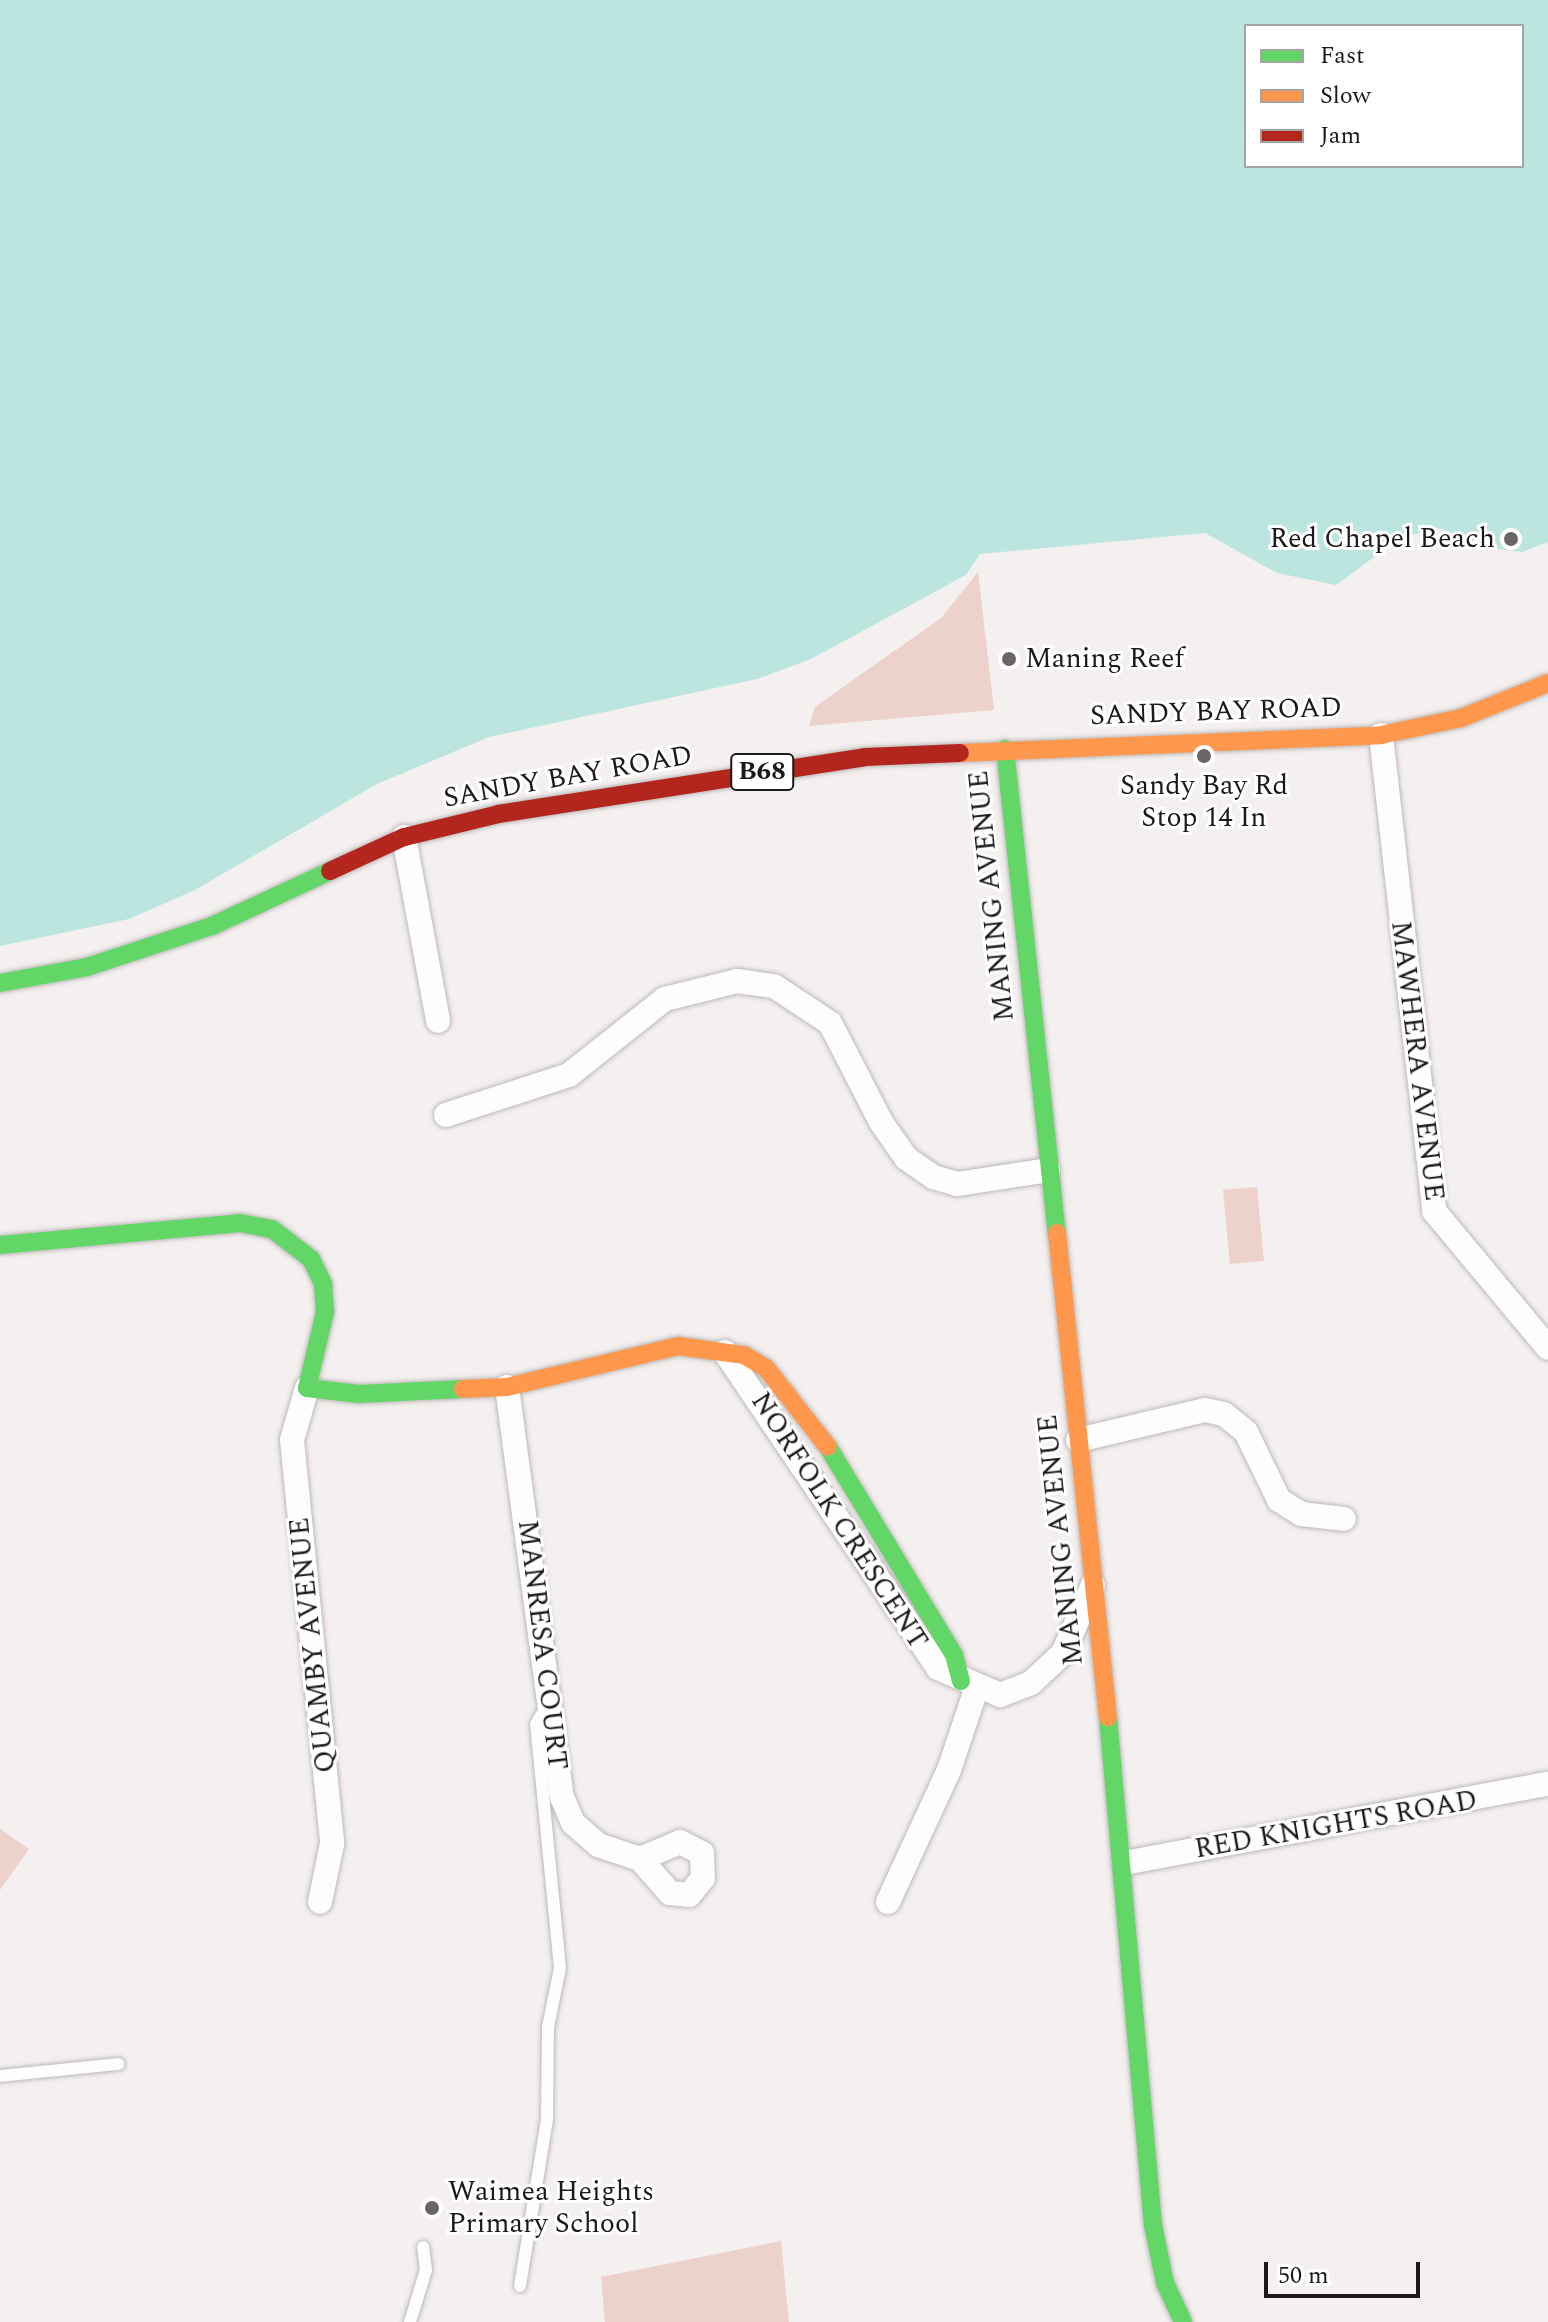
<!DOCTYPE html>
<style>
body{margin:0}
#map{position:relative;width:1548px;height:2322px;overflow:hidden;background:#f4f0ef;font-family:Spectral,serif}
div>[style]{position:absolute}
.green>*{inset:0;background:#edd1cb}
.water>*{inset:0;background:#bde5e0}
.roads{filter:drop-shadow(0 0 2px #bdbab9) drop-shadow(0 0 2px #bdbab9)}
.lane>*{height:12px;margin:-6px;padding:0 6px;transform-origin:6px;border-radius:6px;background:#fdfdfd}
.street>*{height:24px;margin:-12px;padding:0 12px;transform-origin:12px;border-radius:12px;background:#fdfdfd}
.fast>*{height:18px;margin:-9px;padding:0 9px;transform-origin:9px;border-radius:9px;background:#63d668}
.slow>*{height:18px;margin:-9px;padding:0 9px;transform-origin:9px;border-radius:9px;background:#ff974d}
.jam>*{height:18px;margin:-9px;padding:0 9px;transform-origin:9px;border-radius:9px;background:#b3261e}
.dots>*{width:22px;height:22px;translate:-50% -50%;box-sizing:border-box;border:4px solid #fff;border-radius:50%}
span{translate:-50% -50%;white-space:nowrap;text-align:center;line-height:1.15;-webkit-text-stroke:6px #fff;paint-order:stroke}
.shield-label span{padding:2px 6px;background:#fff;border:2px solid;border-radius:6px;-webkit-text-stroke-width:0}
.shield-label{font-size:26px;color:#1c1a19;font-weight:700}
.poi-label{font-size:28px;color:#1c1a19}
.right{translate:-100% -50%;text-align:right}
.left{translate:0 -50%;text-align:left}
.street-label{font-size:28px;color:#1c1a19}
.legend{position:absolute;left:1244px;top:24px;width:280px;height:144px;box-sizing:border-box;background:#fff;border:2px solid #a4a3a3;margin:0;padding:10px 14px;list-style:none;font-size:24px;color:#1c1a19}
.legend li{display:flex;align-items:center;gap:16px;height:40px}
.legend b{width:40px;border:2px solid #a4a3a3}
.scale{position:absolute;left:1264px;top:2262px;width:156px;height:36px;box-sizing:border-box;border:4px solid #1c1a19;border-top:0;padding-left:10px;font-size:24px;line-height:28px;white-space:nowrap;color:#1c1a19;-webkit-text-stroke:6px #fff;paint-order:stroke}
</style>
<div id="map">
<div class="green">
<div style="clip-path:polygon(978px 572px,994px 710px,809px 726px,815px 707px,941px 618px)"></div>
<div style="clip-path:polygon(1257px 1187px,1264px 1261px,1230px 1264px,1223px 1190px)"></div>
<div style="clip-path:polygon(0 1829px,29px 1849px,0 1890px)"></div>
<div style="clip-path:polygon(781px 2241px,789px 2322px,605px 2322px,601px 2277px)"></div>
</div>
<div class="water">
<div style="clip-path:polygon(evenodd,0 0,1548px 0,1548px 542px,1522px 552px,1491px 548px,1438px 528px,1400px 538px,1336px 585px,1277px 573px,1205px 533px,980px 554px,966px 575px,811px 659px,757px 679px,489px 737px,377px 784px,195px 890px,129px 919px,0 946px,0 0,1246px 26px,1522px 26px,1522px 166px,1246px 166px,1246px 26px)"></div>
</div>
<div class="roads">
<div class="lane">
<div style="left:0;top:2076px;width:119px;rotate:-5.8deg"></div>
<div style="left:520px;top:2286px;width:169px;rotate:-80.8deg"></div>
<div style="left:547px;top:2119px;width:92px;rotate:-89.4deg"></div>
<div style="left:548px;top:2027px;width:60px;rotate:-78.5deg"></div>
<div style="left:560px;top:1968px;width:245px;rotate:-95.6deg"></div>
<div style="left:536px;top:1724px;width:23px;rotate:-59deg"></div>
<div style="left:410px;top:2322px;width:54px;rotate:-72.9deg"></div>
<div style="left:426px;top:2270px;width:23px;rotate:-97deg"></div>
</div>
<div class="street">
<div style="left:1381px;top:735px;width:479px;rotate:83.6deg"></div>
<div style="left:1434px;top:1211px;width:178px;rotate:50.2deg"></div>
<div style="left:404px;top:837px;width:187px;rotate:79.5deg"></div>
<div style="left:446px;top:1115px;width:129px;rotate:-18deg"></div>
<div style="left:569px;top:1075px;width:122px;rotate:-38.4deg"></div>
<div style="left:665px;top:999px;width:74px;rotate:-14deg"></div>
<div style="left:737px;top:981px;width:37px;rotate:8deg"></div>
<div style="left:774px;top:986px;width:67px;rotate:33.5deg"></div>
<div style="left:830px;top:1023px;width:111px;rotate:62.7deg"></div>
<div style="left:881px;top:1122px;width:44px;rotate:55.2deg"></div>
<div style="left:906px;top:1158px;width:33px;rotate:35deg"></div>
<div style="left:933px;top:1177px;width:25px;rotate:16deg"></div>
<div style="left:957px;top:1184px;width:92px;rotate:-8.7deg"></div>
<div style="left:725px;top:1352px;width:381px;rotate:56deg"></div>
<div style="left:938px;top:1668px;width:68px;rotate:23.5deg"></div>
<div style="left:1000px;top:1695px;width:33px;rotate:-21deg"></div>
<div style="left:1031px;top:1683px;width:44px;rotate:-43.2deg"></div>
<div style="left:1063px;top:1653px;width:74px;rotate:-66.2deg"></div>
<div style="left:507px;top:1387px;width:414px;rotate:82.4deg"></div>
<div style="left:562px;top:1797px;width:28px;rotate:67deg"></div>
<div style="left:573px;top:1823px;width:33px;rotate:41deg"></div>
<div style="left:598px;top:1845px;width:44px;rotate:18.4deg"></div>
<div style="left:640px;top:1859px;width:43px;rotate:-23deg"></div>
<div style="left:680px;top:1842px;width:25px;rotate:27deg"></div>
<div style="left:702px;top:1853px;width:25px;rotate:88deg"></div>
<div style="left:703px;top:1878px;width:22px;rotate:129deg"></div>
<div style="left:689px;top:1895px;width:19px;rotate:-174deg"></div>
<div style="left:670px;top:1893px;width:45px;rotate:-131.4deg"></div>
<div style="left:307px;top:1388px;width:54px;rotate:106.1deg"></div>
<div style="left:292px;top:1440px;width:406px;rotate:84.3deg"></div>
<div style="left:332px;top:1844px;width:59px;rotate:101.7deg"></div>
<div style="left:1078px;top:1440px;width:130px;rotate:-13.3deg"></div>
<div style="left:1205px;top:1410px;width:19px;rotate:12deg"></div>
<div style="left:1224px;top:1414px;width:28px;rotate:39deg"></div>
<div style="left:1246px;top:1432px;width:76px;rotate:64.1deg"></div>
<div style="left:1279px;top:1500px;width:26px;rotate:32deg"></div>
<div style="left:1301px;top:1514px;width:43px;rotate:6.6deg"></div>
<div style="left:1124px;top:1863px;width:431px;rotate:-10.6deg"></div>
<div style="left:888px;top:1902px;width:145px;rotate:-65.2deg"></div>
<div style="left:949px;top:1770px;width:84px;rotate:-71.4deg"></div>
</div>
<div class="fast">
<div style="left:1005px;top:749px;width:487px;rotate:83.9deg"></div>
<div style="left:0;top:983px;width:88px;rotate:-10.4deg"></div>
<div style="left:87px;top:967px;width:132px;rotate:-18.2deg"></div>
<div style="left:212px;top:926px;width:130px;rotate:-25deg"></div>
<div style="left:0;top:1245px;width:241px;rotate:-5.2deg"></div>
<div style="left:240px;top:1223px;width:33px;rotate:11deg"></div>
<div style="left:272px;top:1229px;width:49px;rotate:37.6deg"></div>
<div style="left:311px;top:1259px;width:28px;rotate:64deg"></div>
<div style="left:323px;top:1284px;width:28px;rotate:86deg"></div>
<div style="left:325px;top:1312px;width:78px;rotate:103.3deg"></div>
<div style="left:307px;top:1388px;width:52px;rotate:6.6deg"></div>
<div style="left:359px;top:1394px;width:104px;rotate:-2.8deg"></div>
<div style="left:828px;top:1447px;width:243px;rotate:58.8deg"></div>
<div style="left:954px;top:1655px;width:27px;rotate:75deg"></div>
<div style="left:1108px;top:1717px;width:510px;rotate:84.94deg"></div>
<div style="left:1153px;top:2225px;width:59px;rotate:78.3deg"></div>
<div style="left:1165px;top:2283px;width:43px;rotate:65.2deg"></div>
</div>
<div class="slow">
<div style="left:960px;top:753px;width:421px;rotate:-2.4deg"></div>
<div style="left:1381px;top:735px;width:82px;rotate:-12deg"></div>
<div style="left:1461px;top:718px;width:94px;rotate:-21.9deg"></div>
<div style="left:1057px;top:1233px;width:487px;rotate:84deg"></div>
<div style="left:463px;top:1389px;width:44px;rotate:-2.6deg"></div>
<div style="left:507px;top:1387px;width:176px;rotate:-13.5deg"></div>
<div style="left:678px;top:1346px;width:67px;rotate:7.8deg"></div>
<div style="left:744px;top:1355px;width:26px;rotate:31deg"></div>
<div style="left:766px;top:1368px;width:100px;rotate:51.9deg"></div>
</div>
<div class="jam">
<div style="left:330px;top:871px;width:81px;rotate:-24.7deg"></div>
<div style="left:404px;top:837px;width:97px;rotate:-13.7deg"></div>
<div style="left:498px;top:814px;width:371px;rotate:-8.8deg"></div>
<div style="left:865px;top:757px;width:95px;rotate:-2.4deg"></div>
</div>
</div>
<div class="dots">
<div style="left:1511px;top:539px;background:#686564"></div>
<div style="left:1009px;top:659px;background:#686564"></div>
<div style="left:1204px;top:756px;background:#686564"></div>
<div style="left:432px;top:2208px;background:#686564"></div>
</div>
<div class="shield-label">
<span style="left:762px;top:772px">B68</span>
</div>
<div class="poi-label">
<span class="right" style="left:1495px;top:539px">Red Chapel Beach</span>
<span class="left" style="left:1025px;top:659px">Maning Reef</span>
<span style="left:1204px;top:802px">Sandy Bay Rd<br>Stop 14 In</span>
<span class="left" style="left:448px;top:2208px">Waimea Heights<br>Primary School</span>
</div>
<div class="street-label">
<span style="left:1216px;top:712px;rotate:-2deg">SANDY BAY ROAD</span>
<span style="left:568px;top:777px;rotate:-10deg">SANDY BAY ROAD</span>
<span style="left:992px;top:896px;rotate:-96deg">MANING AVENUE</span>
<span style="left:1417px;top:1061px;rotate:83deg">MAWHERA AVENUE</span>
<span style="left:839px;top:1521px;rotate:57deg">NORFOLK CRESCENT</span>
<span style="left:1061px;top:1540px;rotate:-96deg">MANING AVENUE</span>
<span style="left:313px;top:1645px;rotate:-96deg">QUAMBY AVENUE</span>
<span style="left:542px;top:1645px;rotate:83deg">MANRESA COURT</span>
<span style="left:1336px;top:1825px;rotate:-10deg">RED KNIGHTS ROAD</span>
</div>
<ul class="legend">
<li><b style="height:10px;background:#63d668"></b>Fast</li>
<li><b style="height:10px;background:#ff974d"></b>Slow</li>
<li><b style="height:10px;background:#b3261e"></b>Jam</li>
</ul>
<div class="scale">50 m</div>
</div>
